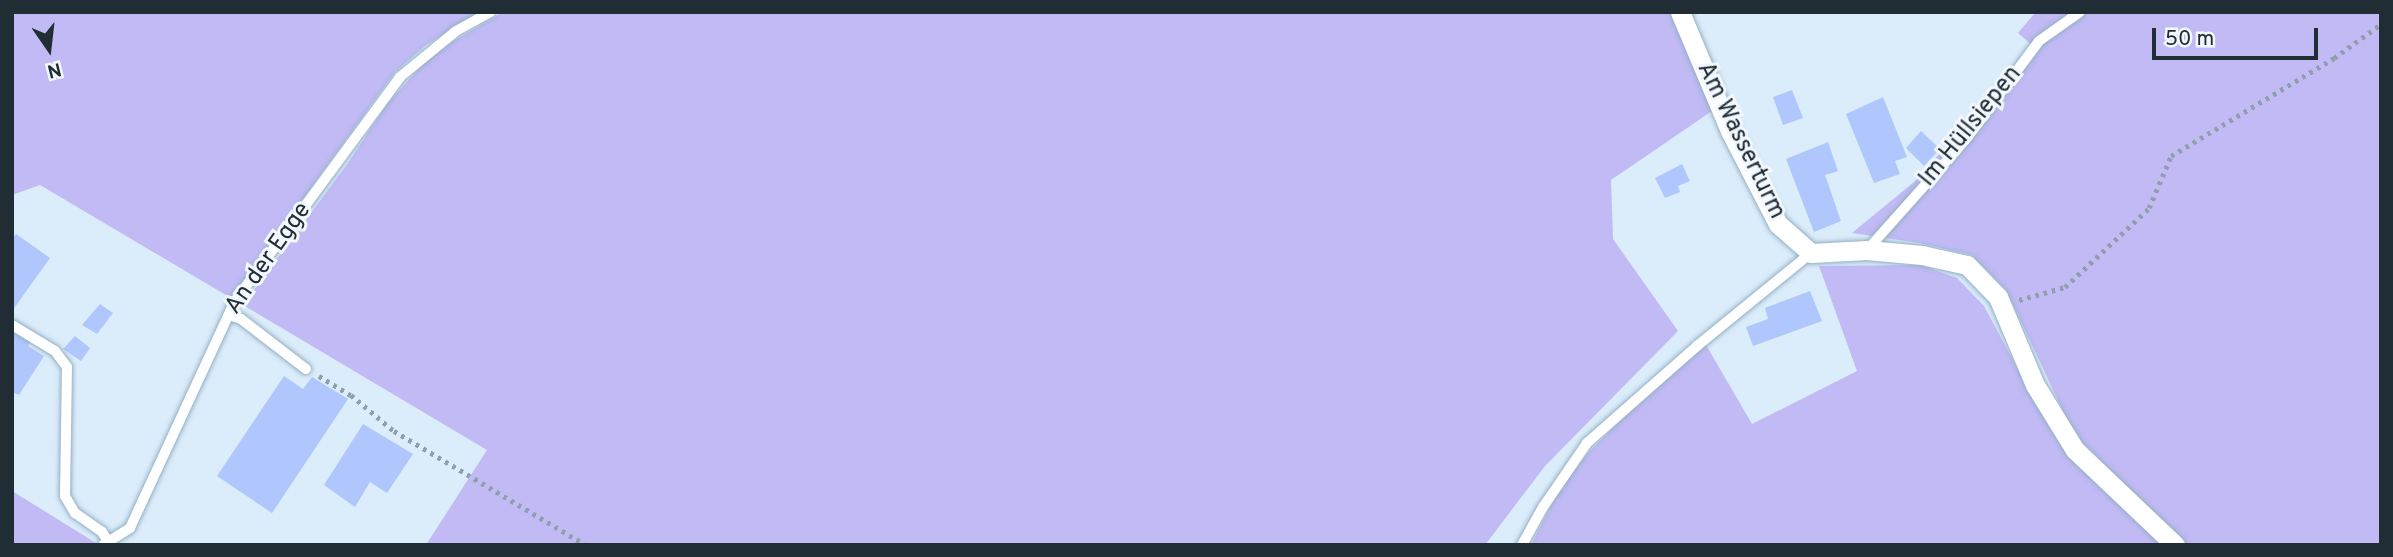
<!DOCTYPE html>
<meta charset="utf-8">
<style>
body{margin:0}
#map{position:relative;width:2393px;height:557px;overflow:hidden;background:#dbecfa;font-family:Overpass,sans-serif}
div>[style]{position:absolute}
.green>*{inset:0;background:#c1baf5}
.building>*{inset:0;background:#afc7fd}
.path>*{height:4.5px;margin-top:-2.25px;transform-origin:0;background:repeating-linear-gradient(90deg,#909fab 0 3.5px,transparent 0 8.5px)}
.roads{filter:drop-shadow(0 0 2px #93b0c5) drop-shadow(0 0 2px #93b0c5)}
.lane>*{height:10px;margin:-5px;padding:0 5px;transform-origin:5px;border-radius:5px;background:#fff}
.street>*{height:19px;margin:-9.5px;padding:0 9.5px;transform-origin:9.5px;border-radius:9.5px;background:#fff}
span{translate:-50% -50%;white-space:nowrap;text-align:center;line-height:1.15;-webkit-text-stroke:6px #f2f8fd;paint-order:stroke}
.street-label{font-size:24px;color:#212d35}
.frame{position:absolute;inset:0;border:14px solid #212d35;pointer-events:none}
.north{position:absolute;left:14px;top:14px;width:70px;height:70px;-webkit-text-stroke:5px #f2f8fd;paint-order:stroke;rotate:166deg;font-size:19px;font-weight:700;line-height:28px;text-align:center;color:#212d35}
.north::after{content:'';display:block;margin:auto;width:24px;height:32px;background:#212d35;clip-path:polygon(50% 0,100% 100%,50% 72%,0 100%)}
.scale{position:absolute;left:2152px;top:28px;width:166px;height:32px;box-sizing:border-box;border:4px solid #212d35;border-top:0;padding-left:9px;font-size:21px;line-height:24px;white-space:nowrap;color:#212d35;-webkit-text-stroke:5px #f2f8fd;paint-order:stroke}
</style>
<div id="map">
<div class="green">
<div style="clip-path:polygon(12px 12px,481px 12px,426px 45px,395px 72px,231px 298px,40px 185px,12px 195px)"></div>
<div style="clip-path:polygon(503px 12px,1673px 12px,1712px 111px,1611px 180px,1613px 239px,1678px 331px,1545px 466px,1485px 545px,426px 545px,487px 450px,243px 305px,348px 163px,387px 104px,433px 53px)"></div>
<div style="clip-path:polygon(2036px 12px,2381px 12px,2381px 545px,2185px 545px,2074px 434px,2006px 290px,1972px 255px,1919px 243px,1852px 233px,1914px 182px,2035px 48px,2018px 33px)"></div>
<div style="clip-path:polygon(1920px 265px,1957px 278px,1984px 306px,2029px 390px,2161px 545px,1531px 545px,1559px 490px,1589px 452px,1630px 411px,1706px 345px,1752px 424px,1857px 371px,1819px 266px)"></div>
<div style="clip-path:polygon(12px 491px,96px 543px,12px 545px)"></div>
</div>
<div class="building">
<div style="clip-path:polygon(1792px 90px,1803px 118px,1783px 125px,1773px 97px)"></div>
<div style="clip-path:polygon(1883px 97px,1907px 157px,1895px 161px,1900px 174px,1874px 183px,1846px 114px)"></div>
<div style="clip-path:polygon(1921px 131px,1940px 149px,1924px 166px,1906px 148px)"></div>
<div style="clip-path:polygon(1828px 142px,1838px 171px,1825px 175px,1841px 221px,1814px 232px,1786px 159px)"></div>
<div style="clip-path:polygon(1682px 164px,1690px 181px,1678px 186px,1680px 192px,1665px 198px,1655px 178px)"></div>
<div style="clip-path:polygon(16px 234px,50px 258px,12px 311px,12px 239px)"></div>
<div style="clip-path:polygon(1810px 291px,1822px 321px,1753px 346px,1746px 327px,1768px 319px,1765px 308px)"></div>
<div style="clip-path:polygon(100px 304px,113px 313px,97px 334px,82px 325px)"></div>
<div style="clip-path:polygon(12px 329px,31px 341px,28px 346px,44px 356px,19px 395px,12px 392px)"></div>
<div style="clip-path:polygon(75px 336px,90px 348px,81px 361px,63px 349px)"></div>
<div style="clip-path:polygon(284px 376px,303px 389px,312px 377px,348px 399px,272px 513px,217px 476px)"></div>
<div style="clip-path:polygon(363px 424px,413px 454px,387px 493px,370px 482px,355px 507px,324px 485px)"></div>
</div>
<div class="path">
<div style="left:2019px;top:300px;width:48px;rotate:-15.8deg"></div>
<div style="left:2065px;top:287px;width:115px;rotate:-43.2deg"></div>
<div style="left:2149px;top:208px;width:56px;rotate:-67.1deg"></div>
<div style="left:2171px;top:156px;width:190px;rotate:-31deg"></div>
<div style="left:2334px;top:58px;width:58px;rotate:-35.9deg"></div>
<div style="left:319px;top:376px;width:37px;rotate:31deg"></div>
<div style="left:351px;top:395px;width:56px;rotate:39.9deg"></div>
<div style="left:394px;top:431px;width:223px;rotate:30.7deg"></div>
</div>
<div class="roads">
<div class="lane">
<div style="left:1868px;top:249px;width:147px;rotate:-48.3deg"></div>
<div style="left:1966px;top:139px;width:122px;rotate:-53.3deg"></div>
<div style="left:2039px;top:41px;width:50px;rotate:-35.3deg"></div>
<div style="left:229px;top:315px;width:13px;rotate:18deg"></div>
<div style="left:241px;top:319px;width:82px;rotate:37.6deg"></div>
<div style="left:12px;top:325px;width:50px;rotate:31.2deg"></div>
<div style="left:55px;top:351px;width:20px;rotate:53deg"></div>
<div style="left:67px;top:367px;width:129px;rotate:90.9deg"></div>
<div style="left:65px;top:496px;width:20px;rotate:60deg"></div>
<div style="left:75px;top:513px;width:33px;rotate:35deg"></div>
<div style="left:102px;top:532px;width:11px;rotate:56deg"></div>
<div style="left:103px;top:545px;width:32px;rotate:-32deg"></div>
<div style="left:130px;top:528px;width:250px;rotate:-65.2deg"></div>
<div style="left:235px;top:301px;width:278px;rotate:-53.6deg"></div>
<div style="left:400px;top:77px;width:72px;rotate:-39.4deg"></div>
<div style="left:456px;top:31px;width:39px;rotate:-29deg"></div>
<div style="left:1522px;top:545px;width:43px;rotate:-61.1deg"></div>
<div style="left:1543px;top:507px;width:78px;rotate:-55.5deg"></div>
<div style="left:1587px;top:443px;width:147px;rotate:-41.4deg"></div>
<div style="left:1697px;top:346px;width:147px;rotate:-39.2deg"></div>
</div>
<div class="street">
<div style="left:1680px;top:12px;width:129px;rotate:67.2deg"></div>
<div style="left:1730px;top:131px;width:105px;rotate:62.7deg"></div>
<div style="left:1778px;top:224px;width:44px;rotate:41.3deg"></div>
<div style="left:1811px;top:253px;width:56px;rotate:-3.1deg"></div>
<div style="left:1867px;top:250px;width:55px;rotate:5.2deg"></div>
<div style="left:1922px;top:255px;width:46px;rotate:12.5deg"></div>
<div style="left:1967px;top:265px;width:45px;rotate:45.9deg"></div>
<div style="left:1998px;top:297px;width:95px;rotate:67.2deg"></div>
<div style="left:2035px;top:385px;width:76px;rotate:58.4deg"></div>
<div style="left:2075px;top:450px;width:138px;rotate:43.5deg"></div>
</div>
</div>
<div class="street-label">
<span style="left:1971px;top:127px;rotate:-51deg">Im Hüllsiepen</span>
<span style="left:1740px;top:141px;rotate:64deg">Am Wasserturm</span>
<span style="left:269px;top:259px;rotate:-55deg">An der Egge</span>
</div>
<div class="frame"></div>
<div class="north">N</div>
<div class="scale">50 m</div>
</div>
